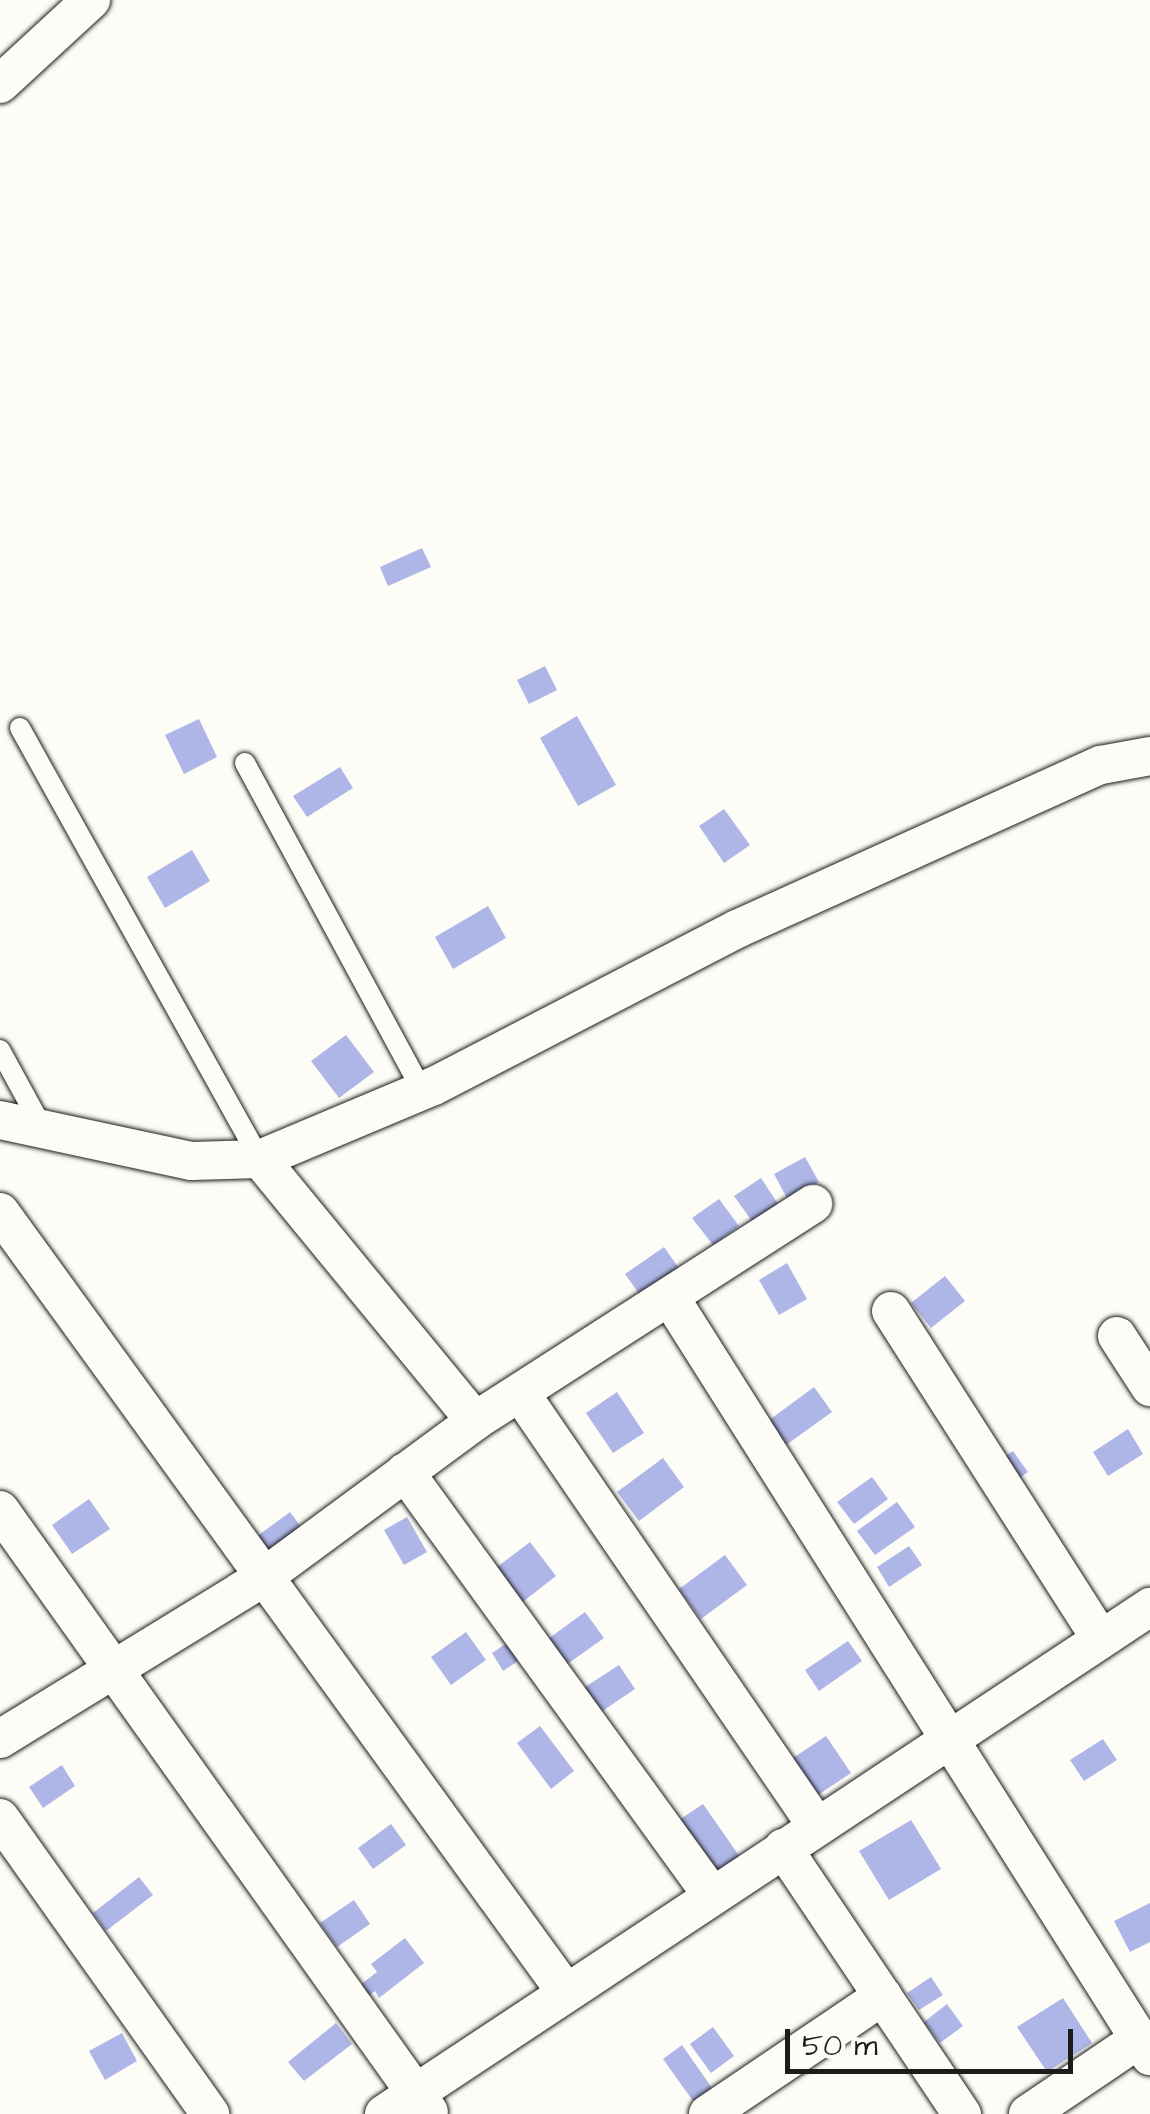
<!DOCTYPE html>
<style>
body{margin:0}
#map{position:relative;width:1150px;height:2114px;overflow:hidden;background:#fdfcf7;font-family:"Architects Daughter",sans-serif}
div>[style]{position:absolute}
.building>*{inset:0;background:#aeb6e7}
.roads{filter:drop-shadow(0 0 2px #1c1c1c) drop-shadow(0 0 2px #1c1c1c)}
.service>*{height:20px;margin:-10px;padding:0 10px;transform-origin:10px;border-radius:10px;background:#fdfcf7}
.minor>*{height:38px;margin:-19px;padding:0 19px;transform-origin:19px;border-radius:19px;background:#fdfcf7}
span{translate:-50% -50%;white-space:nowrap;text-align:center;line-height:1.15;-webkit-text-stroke:8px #fdfcf7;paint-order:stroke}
.scale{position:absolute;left:785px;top:2029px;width:288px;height:45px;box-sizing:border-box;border:5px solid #1c1c1c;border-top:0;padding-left:12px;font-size:30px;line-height:35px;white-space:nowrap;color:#1c1c1c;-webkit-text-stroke:8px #fdfcf7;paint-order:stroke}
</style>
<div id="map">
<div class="building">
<div style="clip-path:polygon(422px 548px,431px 567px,388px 586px,380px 567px)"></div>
<div style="clip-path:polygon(545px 666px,557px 690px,529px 704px,517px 680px)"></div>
<div style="clip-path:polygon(577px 716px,616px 785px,578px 806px,540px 738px)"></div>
<div style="clip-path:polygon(199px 719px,217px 757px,184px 774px,165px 735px)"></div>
<div style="clip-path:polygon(340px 767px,353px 788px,307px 817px,293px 796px)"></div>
<div style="clip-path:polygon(724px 809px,750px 845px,724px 863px,699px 826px)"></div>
<div style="clip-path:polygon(192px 850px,210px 881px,165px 908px,147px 877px)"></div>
<div style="clip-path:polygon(488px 906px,506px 938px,453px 969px,435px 937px)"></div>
<div style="clip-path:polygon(346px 1035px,374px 1072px,339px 1098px,311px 1061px)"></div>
<div style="clip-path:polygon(805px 1157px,819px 1182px,788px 1200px,774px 1174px)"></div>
<div style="clip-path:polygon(761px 1178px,780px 1207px,754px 1224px,734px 1196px)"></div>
<div style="clip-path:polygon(719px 1199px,739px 1226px,713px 1245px,692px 1218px)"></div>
<div style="clip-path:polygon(664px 1247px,683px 1274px,645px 1302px,625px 1274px)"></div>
<div style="clip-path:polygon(787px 1263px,807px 1299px,779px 1315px,759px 1280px)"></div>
<div style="clip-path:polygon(945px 1276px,965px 1301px,931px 1328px,911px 1303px)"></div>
<div style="clip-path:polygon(814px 1387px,832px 1412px,786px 1445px,768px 1421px)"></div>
<div style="clip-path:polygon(617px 1392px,644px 1433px,613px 1453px,586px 1413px)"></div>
<div style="clip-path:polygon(1128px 1429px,1143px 1454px,1108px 1476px,1093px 1452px)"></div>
<div style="clip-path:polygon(1013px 1451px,1028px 1472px,1011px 1484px,996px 1463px)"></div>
<div style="clip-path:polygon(663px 1458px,684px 1487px,639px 1521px,617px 1492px)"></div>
<div style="clip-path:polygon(872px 1477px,888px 1499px,854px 1524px,837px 1502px)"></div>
<div style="clip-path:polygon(89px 1499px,110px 1529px,72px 1554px,52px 1525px)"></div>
<div style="clip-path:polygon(897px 1502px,915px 1527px,875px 1555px,857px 1531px)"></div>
<div style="clip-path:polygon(290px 1512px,307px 1535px,269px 1564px,252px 1540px)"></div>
<div style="clip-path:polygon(407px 1517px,427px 1552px,404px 1565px,384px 1530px)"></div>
<div style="clip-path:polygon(530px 1542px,556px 1576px,520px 1604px,493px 1570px)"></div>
<div style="clip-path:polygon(909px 1546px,922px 1565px,889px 1587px,877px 1567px)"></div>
<div style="clip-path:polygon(725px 1555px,747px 1585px,701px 1619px,679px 1589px)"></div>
<div style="clip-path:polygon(585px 1612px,604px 1638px,566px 1665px,548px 1639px)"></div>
<div style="clip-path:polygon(466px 1632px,486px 1660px,451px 1685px,431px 1657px)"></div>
<div style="clip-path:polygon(510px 1641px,521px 1659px,503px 1671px,492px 1653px)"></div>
<div style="clip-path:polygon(848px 1641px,862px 1661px,819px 1691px,805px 1670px)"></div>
<div style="clip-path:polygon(619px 1665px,635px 1689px,598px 1714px,582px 1689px)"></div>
<div style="clip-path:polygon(540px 1726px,574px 1771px,551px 1789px,517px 1743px)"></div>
<div style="clip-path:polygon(826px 1736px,851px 1773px,815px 1797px,790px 1760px)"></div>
<div style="clip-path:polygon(1103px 1739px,1117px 1760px,1084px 1781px,1070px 1760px)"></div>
<div style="clip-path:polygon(62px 1765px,75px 1786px,43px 1808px,29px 1787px)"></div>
<div style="clip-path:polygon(703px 1804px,740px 1857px,714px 1875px,676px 1822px)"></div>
<div style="clip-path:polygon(911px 1820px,941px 1869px,889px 1900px,859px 1851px)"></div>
<div style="clip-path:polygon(391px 1824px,406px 1845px,373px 1869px,358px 1848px)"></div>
<div style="clip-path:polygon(139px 1877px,153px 1895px,106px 1931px,93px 1913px)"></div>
<div style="clip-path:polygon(354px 1900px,370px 1924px,337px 1947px,320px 1923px)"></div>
<div style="clip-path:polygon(1150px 1903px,1150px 1942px,1130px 1952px,1114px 1921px)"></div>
<div style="clip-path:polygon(405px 1938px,424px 1963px,379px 1998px,375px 1991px,368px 1996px,360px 1985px,377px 1972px,371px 1964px)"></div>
<div style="clip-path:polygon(931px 1977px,943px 1995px,919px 2010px,907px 1993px)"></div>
<div style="clip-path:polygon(1063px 1998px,1092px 2043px,1047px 2072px,1017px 2027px)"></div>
<div style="clip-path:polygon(947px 2004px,963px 2026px,940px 2043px,924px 2022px)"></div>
<div style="clip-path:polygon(336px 2023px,352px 2044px,304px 2081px,288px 2062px)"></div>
<div style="clip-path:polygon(713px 2027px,734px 2056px,711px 2073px,690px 2044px)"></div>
<div style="clip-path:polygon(122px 2033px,137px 2061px,105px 2080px,89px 2051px)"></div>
<div style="clip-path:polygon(682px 2045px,712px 2088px,693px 2101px,663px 2059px)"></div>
</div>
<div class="roads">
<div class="service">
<div style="left:20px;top:728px;width:493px;rotate:60.9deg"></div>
<div style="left:245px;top:763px;width:373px;rotate:61.6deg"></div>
<div style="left:0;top:1050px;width:90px;rotate:61.4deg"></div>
</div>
<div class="minor">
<div style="left:0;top:84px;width:124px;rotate:-42.7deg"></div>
<div style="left:0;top:1120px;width:196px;rotate:12.1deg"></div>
<div style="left:192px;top:1161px;width:68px;rotate:-1.7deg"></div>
<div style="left:260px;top:1159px;width:189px;rotate:-22.8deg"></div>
<div style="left:434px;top:1086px;width:341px;rotate:-27.4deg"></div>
<div style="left:737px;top:929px;width:399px;rotate:-24.3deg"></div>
<div style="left:1101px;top:765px;width:50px;rotate:-10.4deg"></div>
<div style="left:260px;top:1159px;width:339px;rotate:50.6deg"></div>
<div style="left:0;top:1212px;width:962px;rotate:54.05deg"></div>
<div style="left:671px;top:1299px;width:896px;rotate:57.68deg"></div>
<div style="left:891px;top:1311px;width:386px;rotate:57.4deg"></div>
<div style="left:1117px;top:1336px;width:61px;rotate:57.1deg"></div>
<div style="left:521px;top:1394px;width:522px;rotate:55.61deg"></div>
<div style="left:405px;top:1472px;width:521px;rotate:54.05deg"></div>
<div style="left:0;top:1510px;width:739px;rotate:54.53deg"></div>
<div style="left:0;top:1739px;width:306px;rotate:-31.5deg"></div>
<div style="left:261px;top:1579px;width:266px;rotate:-36.4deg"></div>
<div style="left:475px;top:1421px;width:402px;rotate:-32.7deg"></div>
<div style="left:0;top:1818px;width:363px;rotate:54.6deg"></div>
<div style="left:783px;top:1848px;width:321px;rotate:56.1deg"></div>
<div style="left:384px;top:2114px;width:919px;rotate:-33.5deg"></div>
<div style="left:708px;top:2114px;width:211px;rotate:-34deg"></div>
<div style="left:1028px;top:2114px;width:134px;rotate:-34deg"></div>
</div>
</div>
<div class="scale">50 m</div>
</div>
